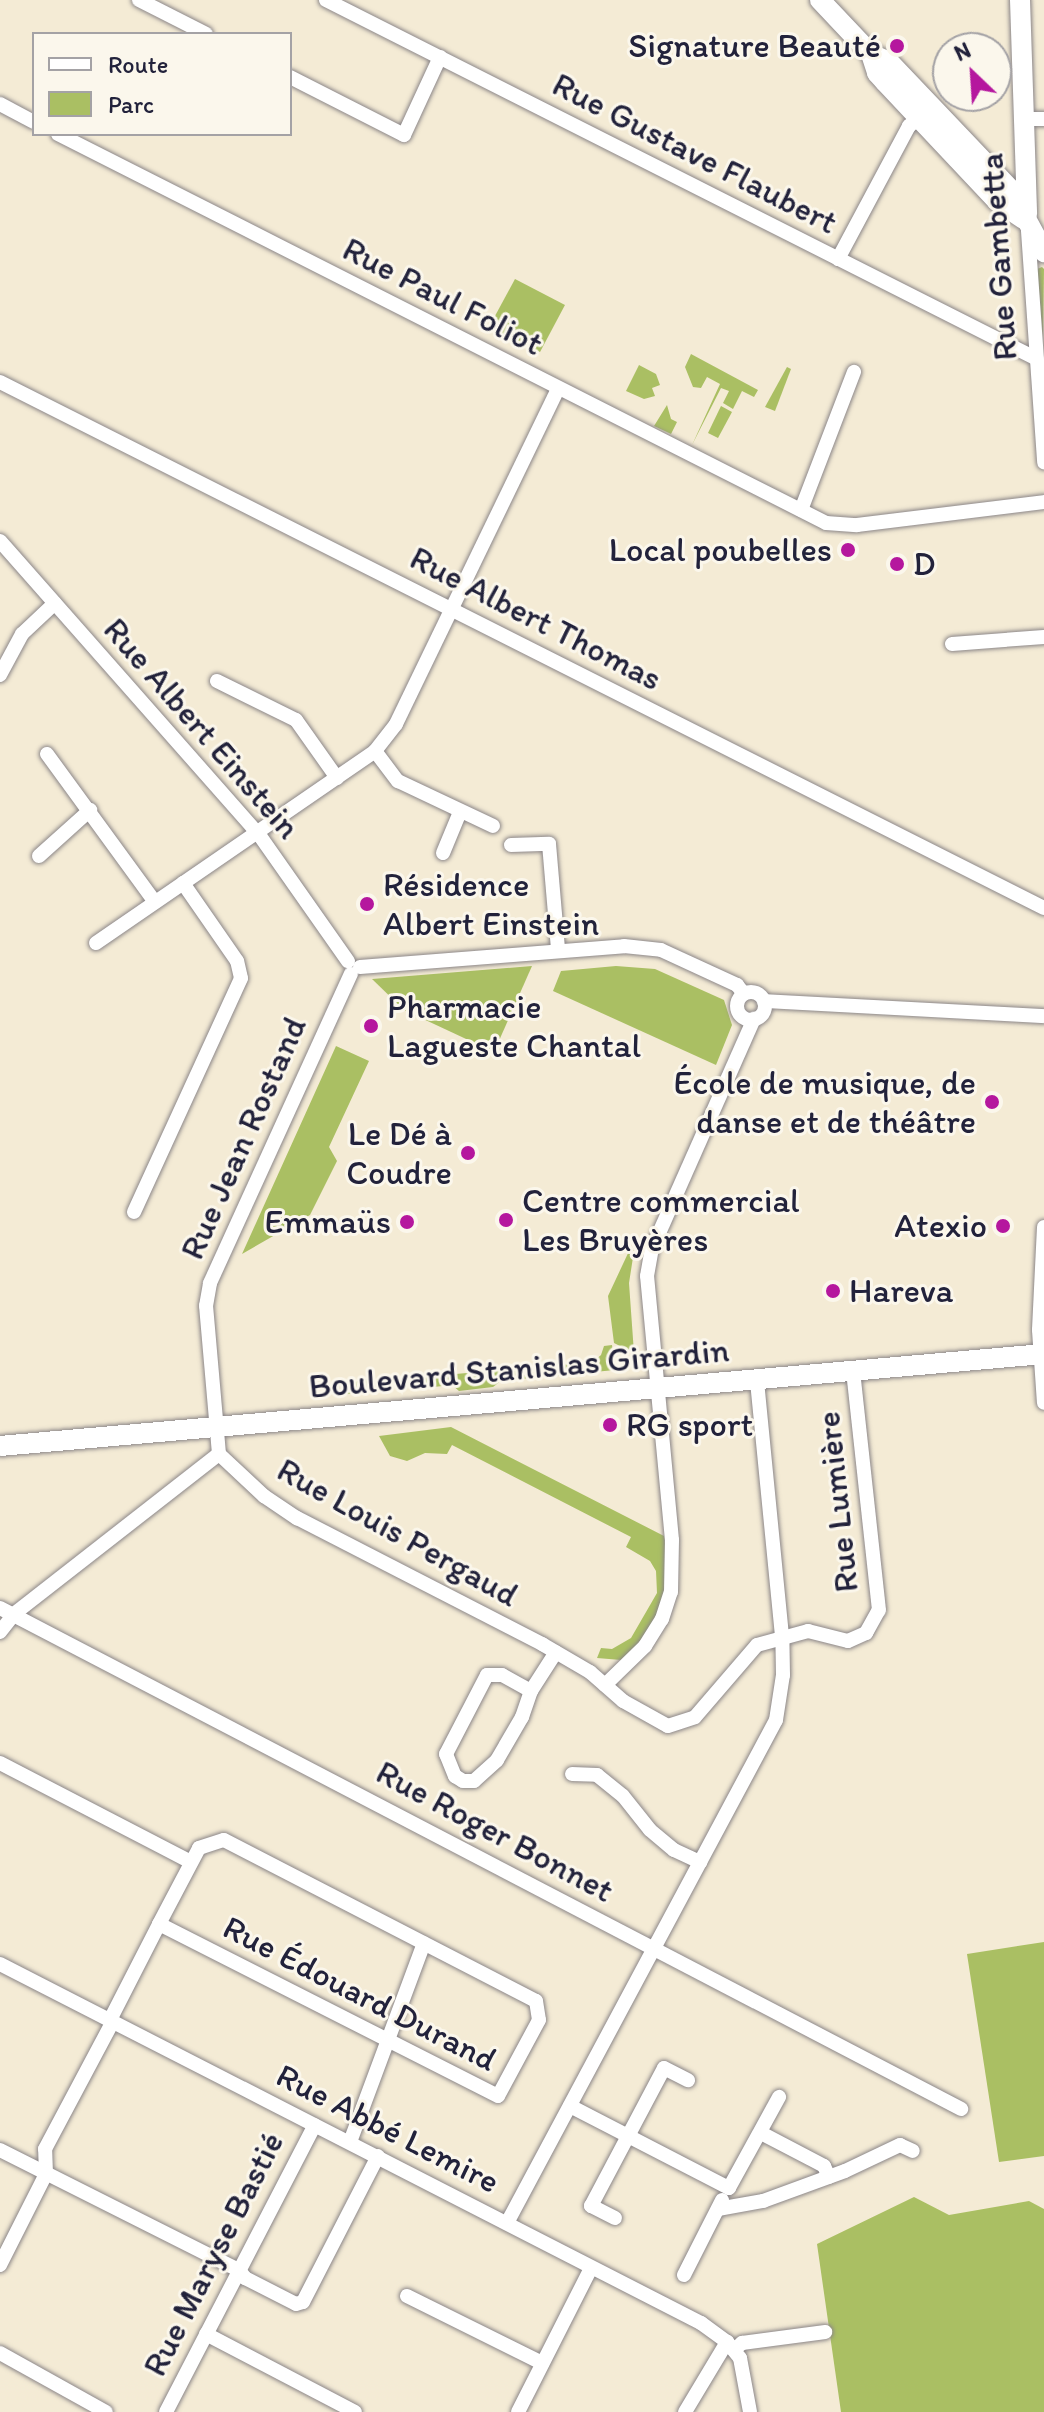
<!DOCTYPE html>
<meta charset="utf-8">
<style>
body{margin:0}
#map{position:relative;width:1044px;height:2412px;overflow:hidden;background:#f4ebd5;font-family:Itim,sans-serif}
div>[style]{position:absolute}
.green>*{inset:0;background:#aabf63}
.roads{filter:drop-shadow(0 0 2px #8b8688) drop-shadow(0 0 2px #8b8688)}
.street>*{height:14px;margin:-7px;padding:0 7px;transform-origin:7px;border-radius:7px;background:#fff}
.street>.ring{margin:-7px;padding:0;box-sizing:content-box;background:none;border:14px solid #fff;border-radius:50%}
.secondary>*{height:20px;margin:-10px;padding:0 10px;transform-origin:10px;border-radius:10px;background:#fff}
.dots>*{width:22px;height:22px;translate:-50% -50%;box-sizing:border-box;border:4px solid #fbf7ec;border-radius:50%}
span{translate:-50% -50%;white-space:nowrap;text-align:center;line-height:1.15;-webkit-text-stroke:6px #fbf7ec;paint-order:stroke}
.poi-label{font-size:34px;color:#22223b}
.right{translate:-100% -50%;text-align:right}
.left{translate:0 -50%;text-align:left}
.street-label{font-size:34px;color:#22223b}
.legend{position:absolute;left:32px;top:32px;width:260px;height:104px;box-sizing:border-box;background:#fbf7ec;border:2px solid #a4a2a5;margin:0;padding:10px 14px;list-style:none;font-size:24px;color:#22223b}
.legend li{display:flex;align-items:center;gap:16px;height:40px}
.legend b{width:40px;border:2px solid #a4a2a5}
.north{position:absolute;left:932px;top:32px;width:80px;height:80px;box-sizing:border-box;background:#fbf7ec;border:2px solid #a4a2a5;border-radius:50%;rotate:335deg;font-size:22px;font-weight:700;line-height:32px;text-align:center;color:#22223b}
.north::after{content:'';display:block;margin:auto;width:28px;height:36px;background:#b5179e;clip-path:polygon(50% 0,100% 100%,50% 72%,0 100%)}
</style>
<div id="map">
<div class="green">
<div style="clip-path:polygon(1042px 267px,1044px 269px,1043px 338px,1037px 269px)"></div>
<div style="clip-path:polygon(515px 279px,565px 305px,540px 352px,489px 327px)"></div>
<div style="clip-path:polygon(691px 354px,758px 390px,754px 397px,742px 391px,733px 409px,723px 403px,729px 391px,721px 388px,692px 445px,720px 384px,707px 377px,701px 388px,693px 387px,685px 367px)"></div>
<div style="clip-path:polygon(639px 365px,656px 374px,660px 385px,652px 388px,655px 396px,644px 399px,626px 391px)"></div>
<div style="clip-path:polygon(787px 367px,791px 369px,775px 411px,765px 407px)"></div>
<div style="clip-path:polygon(667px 405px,671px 419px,677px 422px,671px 434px,654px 426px)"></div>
<div style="clip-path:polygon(721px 406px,732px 412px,718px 438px,708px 433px)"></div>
<div style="clip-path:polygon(532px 966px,494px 1052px,404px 1010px,372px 979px)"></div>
<div style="clip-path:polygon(616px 966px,655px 969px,724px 1000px,732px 1025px,716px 1065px,553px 991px,561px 971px)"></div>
<div style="clip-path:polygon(336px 1046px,369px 1061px,329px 1147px,337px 1161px,310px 1215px,242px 1254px)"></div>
<div style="clip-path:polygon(630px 1249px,634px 1251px,629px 1283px,634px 1353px,614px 1343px,608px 1296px)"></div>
<div style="clip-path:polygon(612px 1345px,615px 1370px,501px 1381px,493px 1387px,459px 1391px,452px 1385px,424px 1388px,418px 1382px,421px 1377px,593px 1362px,601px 1355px,604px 1346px)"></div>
<div style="clip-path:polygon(365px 1379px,393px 1390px,338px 1395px,352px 1383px)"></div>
<div style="clip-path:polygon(451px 1427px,664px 1536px,668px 1566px,664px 1601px,639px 1648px,621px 1660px,597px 1658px,601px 1648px,612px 1649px,631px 1638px,657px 1593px,656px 1571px,650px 1561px,626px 1547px,631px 1537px,452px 1445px,447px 1454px,425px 1453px,407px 1461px,390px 1456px,379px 1436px)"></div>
<div style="clip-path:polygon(1044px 1942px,1044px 2156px,999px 2162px,967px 1954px)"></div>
<div style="clip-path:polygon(914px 2197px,949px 2215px,1029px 2201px,1044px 2209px,1044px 2412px,841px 2412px,817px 2244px)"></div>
</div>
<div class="roads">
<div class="street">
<div style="left:139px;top:0;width:75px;rotate:26.9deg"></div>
<div style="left:326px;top:0;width:796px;rotate:26.79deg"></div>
<div style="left:290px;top:77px;width:128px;rotate:27deg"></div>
<div style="left:404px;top:135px;width:86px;rotate:-65.2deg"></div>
<div style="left:0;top:104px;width:38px;rotate:28deg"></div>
<div style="left:1022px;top:119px;width:22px"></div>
<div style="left:58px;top:134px;width:861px;rotate:26.86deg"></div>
<div style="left:826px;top:523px;width:31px;rotate:4deg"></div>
<div style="left:857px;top:525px;width:188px;rotate:-7deg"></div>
<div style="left:1028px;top:231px;width:232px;rotate:86deg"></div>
<div style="left:838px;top:259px;width:151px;rotate:-61.9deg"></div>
<div style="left:909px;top:126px;width:13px;rotate:-39deg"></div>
<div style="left:0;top:382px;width:1169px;rotate:26.74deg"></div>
<div style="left:801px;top:510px;width:148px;rotate:-69deg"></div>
<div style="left:0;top:541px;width:393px;rotate:48.6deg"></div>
<div style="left:260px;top:836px;width:153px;rotate:54.9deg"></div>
<div style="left:952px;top:644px;width:92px;rotate:-4.4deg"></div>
<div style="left:0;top:675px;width:47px;rotate:-61.8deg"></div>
<div style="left:22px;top:634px;width:45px;rotate:-43.2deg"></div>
<div style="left:217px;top:681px;width:88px;rotate:26.3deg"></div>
<div style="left:296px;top:720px;width:71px;rotate:54.7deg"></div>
<div style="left:375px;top:751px;width:38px;rotate:53deg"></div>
<div style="left:398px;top:781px;width:105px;rotate:25.3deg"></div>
<div style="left:47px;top:754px;width:183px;rotate:53.9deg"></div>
<div style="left:511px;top:845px;width:38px;rotate:-2deg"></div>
<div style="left:549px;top:844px;width:106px;rotate:85.1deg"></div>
<div style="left:443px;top:853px;width:44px;rotate:-67.5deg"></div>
<div style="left:39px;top:856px;width:69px;rotate:-42deg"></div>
<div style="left:96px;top:943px;width:339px;rotate:-34.5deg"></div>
<div style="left:375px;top:751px;width:34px;rotate:-52deg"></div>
<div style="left:396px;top:724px;width:372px;rotate:-64.2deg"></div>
<div style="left:360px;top:967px;width:265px;rotate:-4.5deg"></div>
<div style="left:624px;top:946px;width:37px;rotate:6deg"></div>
<div style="left:661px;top:950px;width:84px;rotate:24.7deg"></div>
<div style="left:737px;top:985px;width:11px;rotate:52deg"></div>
<div class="ring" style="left:737px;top:992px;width:14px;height:14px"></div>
<div style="left:764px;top:1001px;width:280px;rotate:3.1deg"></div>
<div style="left:134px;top:1212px;width:257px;rotate:-65.4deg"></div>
<div style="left:241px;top:978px;width:17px;rotate:-103deg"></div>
<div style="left:237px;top:961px;width:95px;rotate:-124.7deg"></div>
<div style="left:1044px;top:1227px;width:103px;rotate:92.8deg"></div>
<div style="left:1039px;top:1330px;width:73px;rotate:86.1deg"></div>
<div style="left:219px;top:1454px;width:62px;rotate:43deg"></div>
<div style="left:264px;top:1496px;width:40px;rotate:34deg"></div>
<div style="left:297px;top:1518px;width:276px;rotate:27.2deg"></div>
<div style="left:542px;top:1644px;width:56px;rotate:30.3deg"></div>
<div style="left:590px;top:1672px;width:44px;rotate:41.3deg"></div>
<div style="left:623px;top:1701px;width:51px;rotate:29.1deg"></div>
<div style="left:668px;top:1726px;width:28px;rotate:-18deg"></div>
<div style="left:695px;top:1717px;width:95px;rotate:-49.3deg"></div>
<div style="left:757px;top:1645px;width:53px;rotate:-15.4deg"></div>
<div style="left:808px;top:1631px;width:41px;rotate:14deg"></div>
<div style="left:848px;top:1641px;width:20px;rotate:-24deg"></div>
<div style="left:866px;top:1633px;width:26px;rotate:-61deg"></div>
<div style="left:879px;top:1610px;width:240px;rotate:-96.2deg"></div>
<div style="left:219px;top:1454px;width:149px;rotate:-95deg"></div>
<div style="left:206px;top:1306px;width:23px;rotate:-80deg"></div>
<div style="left:210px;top:1283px;width:340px;rotate:-65.5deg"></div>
<div style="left:0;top:1608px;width:1084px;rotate:27.53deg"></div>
<div style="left:0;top:1632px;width:23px;rotate:-52deg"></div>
<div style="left:14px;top:1614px;width:260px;rotate:-38deg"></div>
<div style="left:605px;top:1685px;width:56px;rotate:-44.3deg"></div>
<div style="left:645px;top:1646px;width:32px;rotate:-58deg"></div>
<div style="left:662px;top:1619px;width:28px;rotate:-72deg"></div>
<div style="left:671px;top:1592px;width:52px;rotate:-88.9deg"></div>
<div style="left:672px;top:1540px;width:265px;rotate:-95.4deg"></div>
<div style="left:647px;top:1276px;width:27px;rotate:-80deg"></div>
<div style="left:652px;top:1249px;width:252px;rotate:-66.1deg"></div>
<div style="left:531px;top:1691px;width:33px;rotate:-151deg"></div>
<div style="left:502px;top:1675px;width:15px;rotate:180deg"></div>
<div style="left:487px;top:1675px;width:89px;rotate:117.4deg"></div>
<div style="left:446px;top:1754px;width:24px;rotate:68deg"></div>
<div style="left:455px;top:1776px;width:9px;rotate:32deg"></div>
<div style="left:463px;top:1781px;width:11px"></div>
<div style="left:474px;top:1781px;width:31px;rotate:-42deg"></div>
<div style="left:497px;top:1760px;width:50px;rotate:-59.8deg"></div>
<div style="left:522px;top:1717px;width:28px;rotate:-71deg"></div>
<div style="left:531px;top:1691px;width:46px;rotate:-57.3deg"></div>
<div style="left:0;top:1763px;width:215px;rotate:27.4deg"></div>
<div style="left:572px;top:1774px;width:25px;rotate:2deg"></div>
<div style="left:597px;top:1775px;width:33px;rotate:39deg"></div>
<div style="left:623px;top:1796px;width:43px;rotate:51.5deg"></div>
<div style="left:650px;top:1830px;width:31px;rotate:40deg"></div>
<div style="left:674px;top:1850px;width:29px;rotate:25deg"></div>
<div style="left:0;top:1964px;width:788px;rotate:27.12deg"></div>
<div style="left:701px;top:2323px;width:32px;rotate:36deg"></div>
<div style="left:727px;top:2342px;width:21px;rotate:51deg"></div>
<div style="left:740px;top:2358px;width:55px;rotate:79.5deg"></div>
<div style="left:570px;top:2106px;width:179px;rotate:27.3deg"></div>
<div style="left:729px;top:2188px;width:104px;rotate:-61.2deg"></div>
<div style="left:761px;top:2133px;width:71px;rotate:27.6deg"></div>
<div style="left:824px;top:2166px;width:12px;rotate:66deg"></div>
<div style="left:350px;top:2142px;width:212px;rotate:-69.6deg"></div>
<div style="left:0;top:2150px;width:267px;rotate:26.7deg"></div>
<div style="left:239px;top:2270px;width:10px;rotate:53deg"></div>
<div style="left:245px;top:2278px;width:57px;rotate:27deg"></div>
<div style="left:296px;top:2304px;width:7px;rotate:-16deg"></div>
<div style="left:303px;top:2302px;width:164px;rotate:-62.8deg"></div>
<div style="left:718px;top:2209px;width:46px;rotate:-10.1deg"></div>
<div style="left:763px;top:2201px;width:87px;rotate:-20.1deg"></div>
<div style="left:845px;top:2171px;width:61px;rotate:-25.3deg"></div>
<div style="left:900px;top:2145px;width:14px;rotate:25deg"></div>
<div style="left:615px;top:2218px;width:27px;rotate:-153deg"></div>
<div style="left:591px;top:2206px;width:156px;rotate:-62.1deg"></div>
<div style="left:664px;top:2068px;width:27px;rotate:27deg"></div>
<div style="left:507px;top:2223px;width:570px;rotate:-61.86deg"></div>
<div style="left:776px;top:1720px;width:46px;rotate:-81.2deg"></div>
<div style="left:783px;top:1675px;width:39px;rotate:-91deg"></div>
<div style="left:782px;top:1636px;width:258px;rotate:-95.6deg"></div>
<div style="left:0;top:2265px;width:102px;rotate:-63.2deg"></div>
<div style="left:46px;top:2174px;width:25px;rotate:-92deg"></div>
<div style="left:45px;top:2149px;width:140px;rotate:-62deg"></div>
<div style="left:111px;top:2025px;width:7px;rotate:-90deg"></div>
<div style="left:111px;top:2018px;width:106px;rotate:-62.9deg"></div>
<div style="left:159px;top:1924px;width:86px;rotate:-62.2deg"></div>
<div style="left:199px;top:1848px;width:26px;rotate:-18deg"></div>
<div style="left:224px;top:1840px;width:351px;rotate:27.3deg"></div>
<div style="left:536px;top:2001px;width:19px;rotate:81deg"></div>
<div style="left:539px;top:2020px;width:86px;rotate:118.3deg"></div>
<div style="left:498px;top:2096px;width:380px;rotate:-153.1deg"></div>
<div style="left:684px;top:2275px;width:84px;rotate:-63.1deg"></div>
<div style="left:407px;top:2296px;width:151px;rotate:26.4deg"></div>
<div style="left:206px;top:2334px;width:168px;rotate:27.6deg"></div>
<div style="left:734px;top:2350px;width:11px;rotate:-41deg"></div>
<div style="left:742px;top:2343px;width:84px;rotate:-7.5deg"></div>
<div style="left:0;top:2353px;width:121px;rotate:29.1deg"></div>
<div style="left:166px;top:2412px;width:323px;rotate:-62.6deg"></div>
<div style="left:518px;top:2412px;width:161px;rotate:-63.1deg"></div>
<div style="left:685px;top:2412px;width:82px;rotate:-59deg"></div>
</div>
<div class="secondary">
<div style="left:820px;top:0;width:74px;rotate:46.6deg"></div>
<div style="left:871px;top:54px;width:20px;rotate:24deg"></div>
<div style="left:889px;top:62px;width:175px;rotate:46.4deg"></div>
<div style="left:1010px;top:189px;width:72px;rotate:61.6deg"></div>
<div style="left:1020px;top:0;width:214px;rotate:88.1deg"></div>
<div style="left:871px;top:54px;width:20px;rotate:72deg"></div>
<div style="left:877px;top:73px;width:12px;rotate:48deg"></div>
<div style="left:885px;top:82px;width:163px;rotate:46.7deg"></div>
<div style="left:997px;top:201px;width:32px;rotate:34deg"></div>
<div style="left:0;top:1446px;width:1048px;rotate:-5.04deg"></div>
</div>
</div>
<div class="dots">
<div style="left:897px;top:46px;background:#b5179e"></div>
<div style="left:848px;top:550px;background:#b5179e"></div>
<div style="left:897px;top:564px;background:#b5179e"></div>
<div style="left:367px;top:904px;background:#b5179e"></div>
<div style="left:371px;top:1026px;background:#b5179e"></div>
<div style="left:992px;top:1102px;background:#b5179e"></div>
<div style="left:468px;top:1153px;background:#b5179e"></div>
<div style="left:506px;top:1220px;background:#b5179e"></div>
<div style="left:407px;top:1222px;background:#b5179e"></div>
<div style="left:1003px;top:1226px;background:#b5179e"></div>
<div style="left:833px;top:1291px;background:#b5179e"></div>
<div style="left:610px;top:1425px;background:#b5179e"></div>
</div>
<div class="poi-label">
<span class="right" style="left:881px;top:46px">Signature Beauté</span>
<span class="right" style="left:832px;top:550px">Local poubelles</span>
<span class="left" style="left:913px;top:564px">D</span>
<span class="left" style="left:383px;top:904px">Résidence<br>Albert Einstein</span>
<span class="left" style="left:387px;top:1026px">Pharmacie<br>Lagueste Chantal</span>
<span class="right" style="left:976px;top:1102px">École de musique, de<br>danse et de théâtre</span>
<span class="right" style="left:452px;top:1153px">Le Dé à<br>Coudre</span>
<span class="left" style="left:522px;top:1220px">Centre commercial<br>Les Bruyères</span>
<span class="right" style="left:391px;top:1222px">Emmaüs</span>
<span class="right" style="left:987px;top:1226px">Atexio</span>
<span class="left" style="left:849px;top:1291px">Hareva</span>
<span class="left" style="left:626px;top:1425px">RG sport</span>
</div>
<div class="street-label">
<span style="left:695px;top:153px;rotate:27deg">Rue Gustave Flaubert</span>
<span style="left:998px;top:257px;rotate:-94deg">Rue Gambetta</span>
<span style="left:443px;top:296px;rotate:27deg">Rue Paul Foliot</span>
<span style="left:536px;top:618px;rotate:27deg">Rue Albert Thomas</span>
<span style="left:202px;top:728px;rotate:49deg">Rue Albert Einstein</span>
<span style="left:243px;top:1138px;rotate:-66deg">Rue Jean Rostand</span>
<span style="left:519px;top:1368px;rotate:-5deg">Boulevard Stanislas Girardin</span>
<span style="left:837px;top:1502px;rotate:-96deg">Rue Lumière</span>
<span style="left:398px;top:1532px;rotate:29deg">Rue Louis Pergaud</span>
<span style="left:495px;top:1831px;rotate:28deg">Rue Roger Bonnet</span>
<span style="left:360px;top:1993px;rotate:27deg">Rue Édouard Durand</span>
<span style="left:388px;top:2128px;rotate:27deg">Rue Abbé Lemire</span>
<span style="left:213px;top:2254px;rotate:-63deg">Rue Maryse Bastié</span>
</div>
<ul class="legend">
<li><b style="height:10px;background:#fff"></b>Route</li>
<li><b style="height:22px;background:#aabf63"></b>Parc</li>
</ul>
<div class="north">N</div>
</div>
